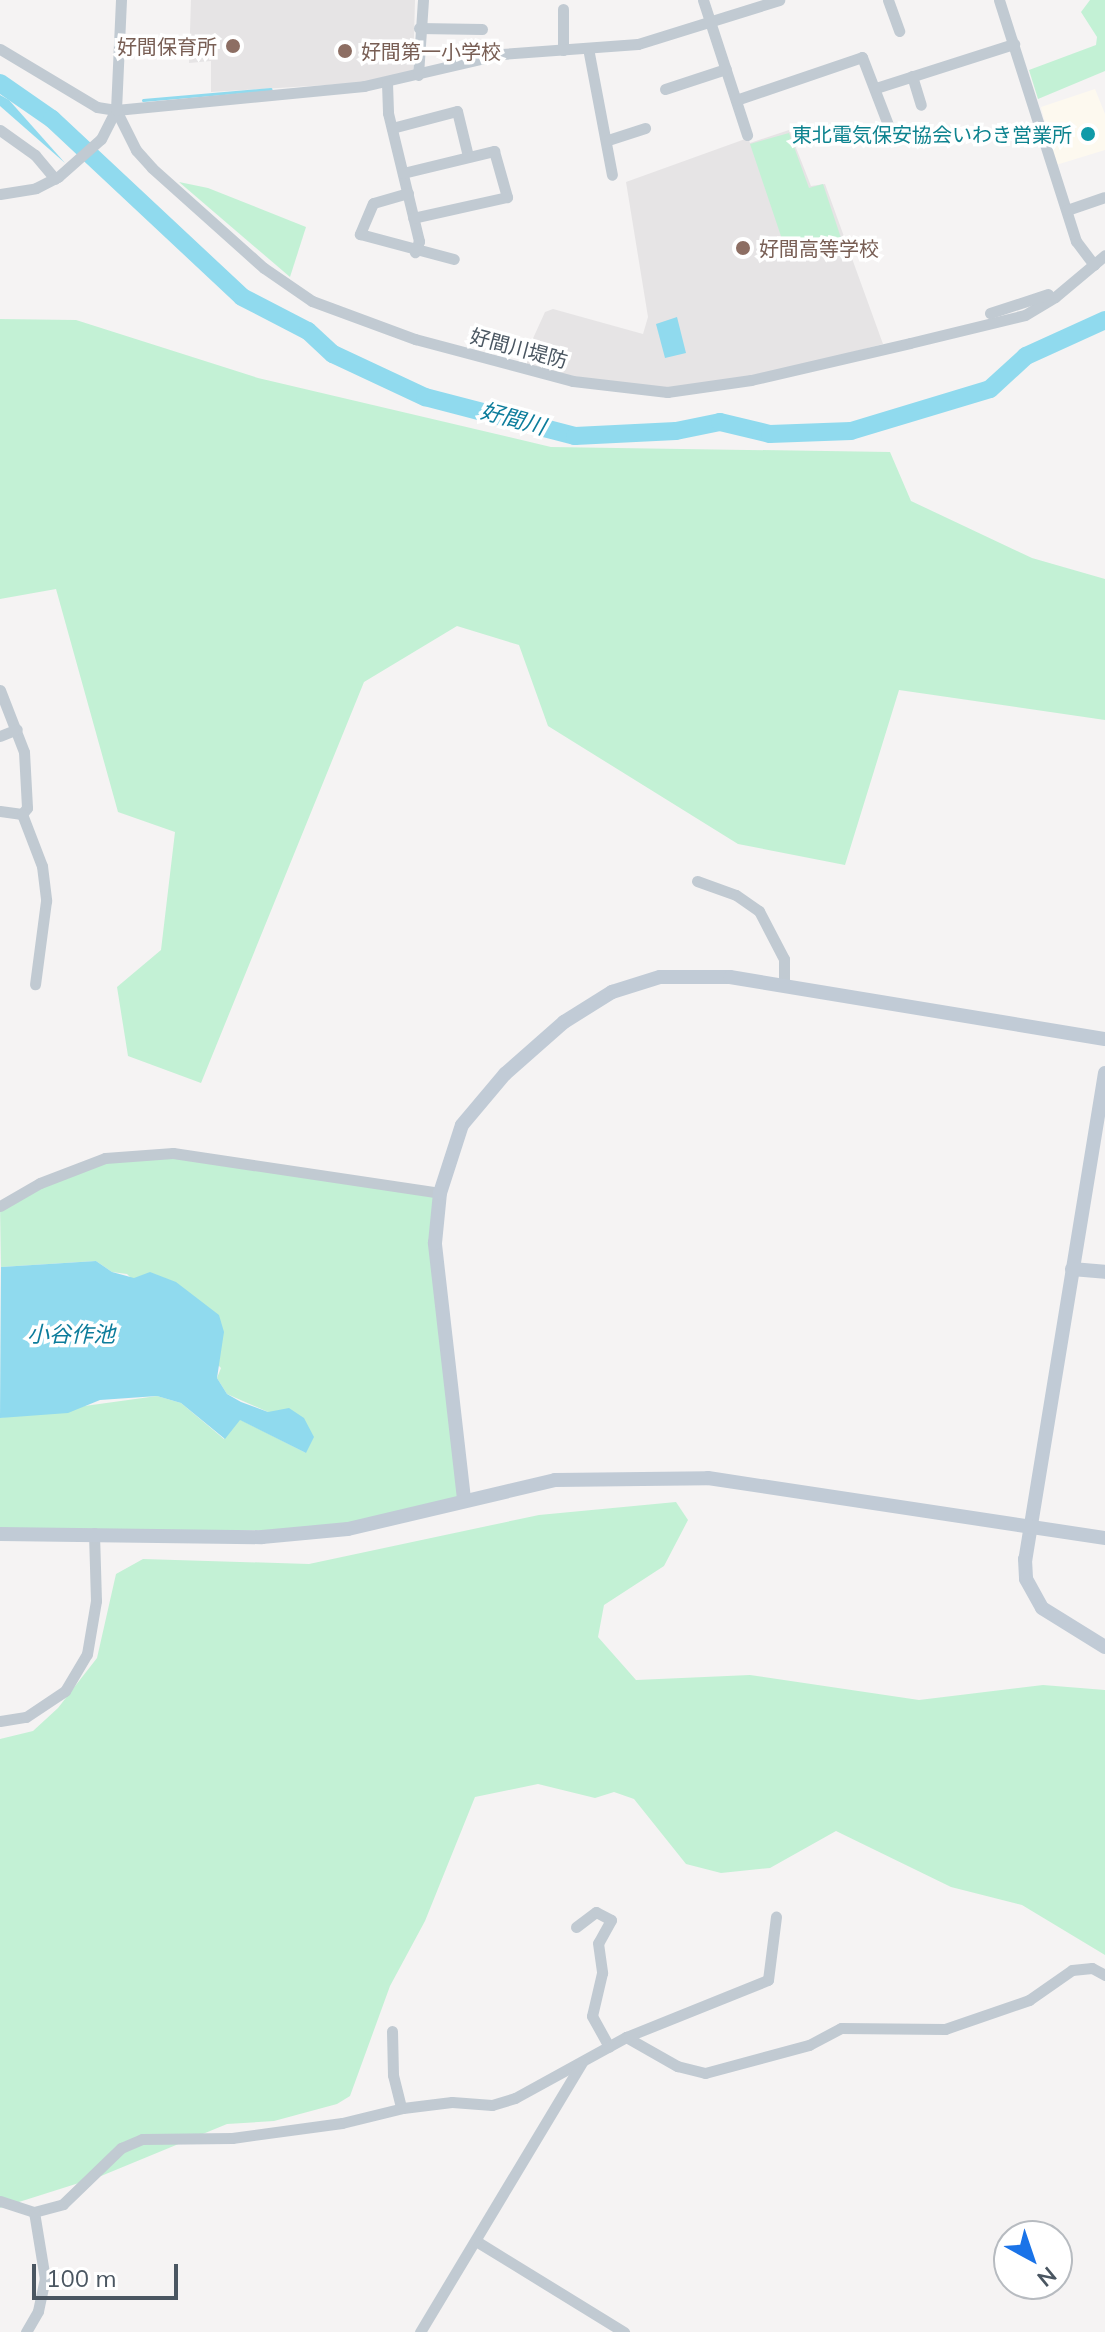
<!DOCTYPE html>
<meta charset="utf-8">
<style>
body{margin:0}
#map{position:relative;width:1105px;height:2332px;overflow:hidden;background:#f5f3f3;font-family:Mulish,"Noto Sans JP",sans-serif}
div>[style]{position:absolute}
.commercial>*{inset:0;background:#fdf9ef}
.education>*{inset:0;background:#e6e4e5}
.green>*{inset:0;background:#c3f1d5}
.water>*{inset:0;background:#90daee}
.stream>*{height:3px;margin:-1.5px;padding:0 1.5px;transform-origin:1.5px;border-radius:1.5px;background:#90daee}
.river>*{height:18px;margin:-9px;padding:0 9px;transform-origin:9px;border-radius:9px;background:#90daee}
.street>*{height:11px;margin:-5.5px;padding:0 5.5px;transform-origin:5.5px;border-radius:5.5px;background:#c1cad2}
.secondary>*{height:14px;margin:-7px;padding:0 7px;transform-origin:7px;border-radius:7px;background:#c1cbd6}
.dots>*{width:22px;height:22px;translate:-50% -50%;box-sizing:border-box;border:4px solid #fff;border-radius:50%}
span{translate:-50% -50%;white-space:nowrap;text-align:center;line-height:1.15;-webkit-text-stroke:7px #fff;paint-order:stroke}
.education-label{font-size:20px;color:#785e54}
.right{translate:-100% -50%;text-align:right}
.left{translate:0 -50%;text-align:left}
.culture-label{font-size:20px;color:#0d838f}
.street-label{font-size:20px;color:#4a5661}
.water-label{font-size:22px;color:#0c7c9b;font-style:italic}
.north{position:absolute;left:993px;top:2220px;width:80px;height:80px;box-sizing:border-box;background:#fff;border:2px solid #b7bbc0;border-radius:50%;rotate:140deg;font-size:22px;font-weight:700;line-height:32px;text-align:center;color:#4a5661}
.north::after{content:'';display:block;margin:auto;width:28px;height:36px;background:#1a73e8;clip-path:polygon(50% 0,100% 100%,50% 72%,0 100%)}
.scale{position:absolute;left:32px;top:2264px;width:146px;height:36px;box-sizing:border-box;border:4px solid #4a5661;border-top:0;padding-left:10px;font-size:24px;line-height:28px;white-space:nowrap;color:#4a5661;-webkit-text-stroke:6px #fff;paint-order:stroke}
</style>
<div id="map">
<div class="commercial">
<div style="clip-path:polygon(1095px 89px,1105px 114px,1105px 150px,1056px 165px,1041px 107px)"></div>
</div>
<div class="education">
<div style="clip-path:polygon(191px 0,415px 0,413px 71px,359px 83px,211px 92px,211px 61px,189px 63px)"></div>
<div style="clip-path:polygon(789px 130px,811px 186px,825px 184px,883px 344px,747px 380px,667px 392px,520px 367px,545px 312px,553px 309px,643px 334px,648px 317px,626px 182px,748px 138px,750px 143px)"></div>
</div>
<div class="green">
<div style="clip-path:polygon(1090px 0,1105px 0,1105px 71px,1038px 99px,1029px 70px,1096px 45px,1097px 37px,1081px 12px)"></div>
<div style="clip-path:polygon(789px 133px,809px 188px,823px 184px,841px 238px,788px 257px,750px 144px)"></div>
<div style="clip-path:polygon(179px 182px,208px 188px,306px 227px,290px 277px)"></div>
<div style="clip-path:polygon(0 319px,76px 320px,258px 378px,551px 447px,890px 452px,911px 501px,1032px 558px,1105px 579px,1105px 720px,899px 690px,845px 865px,738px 844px,548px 726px,519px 645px,457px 626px,364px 682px,201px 1083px,128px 1056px,117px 987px,161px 950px,175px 832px,118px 812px,56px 589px,0 599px)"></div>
<div style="clip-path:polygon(173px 1153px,440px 1193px,435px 1243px,464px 1499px,348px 1529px,0 1534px,0 1418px,5px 1417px,157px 1396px,181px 1403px,224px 1439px,239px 1419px,306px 1453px,268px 1412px,227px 1394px,217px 1378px,221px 1368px,127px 1274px,112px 1272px,96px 1261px,1px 1267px,0 1206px,105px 1158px)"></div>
<div style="clip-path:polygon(676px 1502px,688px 1520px,664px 1566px,604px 1605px,598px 1637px,636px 1680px,750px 1675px,919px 1700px,1043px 1685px,1105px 1690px,1105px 1955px,1022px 1905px,951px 1887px,836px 1831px,770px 1868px,721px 1873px,686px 1864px,634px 1799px,614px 1792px,595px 1798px,538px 1784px,475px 1797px,425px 1921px,390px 1986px,350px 2096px,337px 2104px,274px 2121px,227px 2124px,101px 2176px,0 2208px,0 1739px,33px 1731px,58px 1708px,97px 1658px,116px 1574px,143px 1559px,309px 1564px,539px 1515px)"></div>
</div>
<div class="water">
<div style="clip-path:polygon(0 95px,9px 100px,65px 163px,0 106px)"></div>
<div style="clip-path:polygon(677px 317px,686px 353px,665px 358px,656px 324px)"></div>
<div style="clip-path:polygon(96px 1261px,112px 1272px,134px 1278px,150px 1272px,176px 1282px,219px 1315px,224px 1332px,217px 1378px,227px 1394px,241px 1402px,268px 1412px,289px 1408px,304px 1418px,314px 1437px,306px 1453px,240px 1420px,225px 1439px,181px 1403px,157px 1396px,100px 1400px,68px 1413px,0 1418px,1px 1267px)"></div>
</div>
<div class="stream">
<div style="left:143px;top:100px;width:128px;rotate:-4.9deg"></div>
</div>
<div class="river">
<div style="left:0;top:83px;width:63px;rotate:34.7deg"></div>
<div style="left:52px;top:119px;width:260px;rotate:43.1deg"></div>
<div style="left:242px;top:297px;width:74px;rotate:27.3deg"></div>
<div style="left:308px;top:331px;width:34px;rotate:43deg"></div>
<div style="left:333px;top:354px;width:102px;rotate:25.1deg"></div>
<div style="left:425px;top:397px;width:155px;rotate:14.6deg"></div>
<div style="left:575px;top:436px;width:101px;rotate:-2.8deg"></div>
<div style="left:676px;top:431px;width:45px;rotate:-11.6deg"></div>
<div style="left:720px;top:422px;width:51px;rotate:13.5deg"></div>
<div style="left:770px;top:434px;width:81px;rotate:-2.1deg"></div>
<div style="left:851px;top:431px;width:145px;rotate:-16.8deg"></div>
<div style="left:990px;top:389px;width:49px;rotate:-42.5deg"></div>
<div style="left:1026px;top:356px;width:87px;rotate:-24.5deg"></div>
</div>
<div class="street">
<div style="left:703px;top:0;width:142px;rotate:71.9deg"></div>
<div style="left:888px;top:0;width:33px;rotate:70deg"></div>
<div style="left:999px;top:0;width:253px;rotate:72.3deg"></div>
<div style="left:1076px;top:241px;width:30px;rotate:53deg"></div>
<div style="left:563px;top:9px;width:41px;rotate:90deg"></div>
<div style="left:419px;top:28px;width:63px;rotate:0.9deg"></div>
<div style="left:588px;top:48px;width:129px;rotate:79.3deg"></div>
<div style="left:0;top:49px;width:113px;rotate:30.9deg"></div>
<div style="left:97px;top:107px;width:19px;rotate:9deg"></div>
<div style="left:116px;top:110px;width:249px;rotate:-5.5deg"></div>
<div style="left:364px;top:86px;width:142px;rotate:-13.1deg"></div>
<div style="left:502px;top:54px;width:136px;rotate:-4.2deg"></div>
<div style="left:638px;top:44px;width:148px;rotate:-17.3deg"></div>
<div style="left:418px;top:75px;width:75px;rotate:-86.2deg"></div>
<div style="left:912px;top:76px;width:30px;rotate:73deg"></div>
<div style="left:387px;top:83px;width:30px;rotate:88deg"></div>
<div style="left:388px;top:113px;width:132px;rotate:76.4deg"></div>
<div style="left:419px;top:241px;width:12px;rotate:110deg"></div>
<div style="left:879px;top:87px;width:142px;rotate:-17.7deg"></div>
<div style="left:665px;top:89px;width:64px;rotate:-18.2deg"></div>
<div style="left:736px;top:100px;width:133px;rotate:-18.8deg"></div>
<div style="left:862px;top:57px;width:78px;rotate:69deg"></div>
<div style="left:116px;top:110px;width:45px;rotate:63.4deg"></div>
<div style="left:136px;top:150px;width:24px;rotate:48deg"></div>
<div style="left:152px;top:168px;width:150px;rotate:41.8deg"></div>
<div style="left:264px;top:268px;width:58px;rotate:34.5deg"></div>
<div style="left:312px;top:301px;width:110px;rotate:20.3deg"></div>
<div style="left:415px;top:339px;width:163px;rotate:14.9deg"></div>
<div style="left:573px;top:381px;width:95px;rotate:6.7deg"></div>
<div style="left:667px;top:392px;width:85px;rotate:-8.1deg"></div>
<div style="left:751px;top:380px;width:163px;rotate:-13.1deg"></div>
<div style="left:910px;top:343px;width:118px;rotate:-13.7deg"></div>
<div style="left:1025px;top:315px;width:35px;rotate:-31deg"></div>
<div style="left:1055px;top:297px;width:65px;rotate:-40deg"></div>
<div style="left:392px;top:128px;width:67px;rotate:-14.7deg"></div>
<div style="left:457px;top:111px;width:46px;rotate:76.3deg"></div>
<div style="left:0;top:130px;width:43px;rotate:35.5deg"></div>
<div style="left:35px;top:155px;width:31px;rotate:50deg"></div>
<div style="left:608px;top:140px;width:39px;rotate:-18deg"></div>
<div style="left:403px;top:173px;width:94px;rotate:-13.6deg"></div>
<div style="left:494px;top:151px;width:48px;rotate:74.2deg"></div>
<div style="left:507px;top:197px;width:96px;rotate:167.4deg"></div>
<div style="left:408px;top:193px;width:36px;rotate:164deg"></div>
<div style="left:373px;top:203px;width:34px;rotate:113deg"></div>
<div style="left:360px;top:234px;width:97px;rotate:14.9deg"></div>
<div style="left:0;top:194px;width:36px;rotate:-9deg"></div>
<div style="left:36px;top:188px;width:25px;rotate:-27deg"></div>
<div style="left:58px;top:177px;width:57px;rotate:-41.5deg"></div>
<div style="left:101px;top:139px;width:33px;rotate:-63deg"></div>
<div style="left:116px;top:110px;width:110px;rotate:-87.4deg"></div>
<div style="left:1067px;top:210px;width:39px;rotate:-19deg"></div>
<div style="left:990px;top:313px;width:61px;rotate:-18.1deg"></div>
<div style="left:0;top:690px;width:66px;rotate:68.8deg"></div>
<div style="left:24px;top:752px;width:56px;rotate:86.9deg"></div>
<div style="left:27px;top:808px;width:8px;rotate:130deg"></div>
<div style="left:0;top:736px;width:18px;rotate:-22deg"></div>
<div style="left:0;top:811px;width:22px;rotate:8deg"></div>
<div style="left:22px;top:814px;width:56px;rotate:69deg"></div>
<div style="left:42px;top:866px;width:35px;rotate:83deg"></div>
<div style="left:46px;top:901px;width:84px;rotate:97.5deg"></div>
<div style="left:697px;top:881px;width:41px;rotate:19.7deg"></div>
<div style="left:736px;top:895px;width:28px;rotate:35deg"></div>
<div style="left:759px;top:911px;width:54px;rotate:62.5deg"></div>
<div style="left:784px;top:959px;width:26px;rotate:90deg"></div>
<div style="left:0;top:1206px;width:46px;rotate:-29.9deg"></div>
<div style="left:40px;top:1183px;width:70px;rotate:-21deg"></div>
<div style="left:105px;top:1158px;width:68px;rotate:-4.2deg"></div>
<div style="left:173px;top:1153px;width:270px;rotate:8.5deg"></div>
<div style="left:0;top:1721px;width:26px;rotate:-9deg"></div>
<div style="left:26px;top:1717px;width:47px;rotate:-33.7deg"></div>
<div style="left:65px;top:1691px;width:43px;rotate:-59.3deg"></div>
<div style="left:87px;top:1654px;width:54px;rotate:-80.4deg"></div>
<div style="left:96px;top:1601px;width:68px;rotate:-91.7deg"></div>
<div style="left:576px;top:1927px;width:25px;rotate:-37deg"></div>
<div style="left:596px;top:1912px;width:17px;rotate:28deg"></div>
<div style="left:611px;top:1920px;width:26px;rotate:119deg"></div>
<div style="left:598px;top:1943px;width:30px;rotate:82deg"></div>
<div style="left:602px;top:1973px;width:44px;rotate:103.1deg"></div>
<div style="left:592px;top:2016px;width:35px;rotate:61deg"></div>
<div style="left:392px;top:2031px;width:44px;rotate:88.7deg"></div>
<div style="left:393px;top:2075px;width:34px;rotate:76deg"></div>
<div style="left:626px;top:2037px;width:59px;rotate:29.6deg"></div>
<div style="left:677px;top:2066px;width:29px;rotate:14deg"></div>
<div style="left:705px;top:2073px;width:108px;rotate:-15.1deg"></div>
<div style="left:809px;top:2045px;width:36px;rotate:-28deg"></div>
<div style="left:841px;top:2028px;width:104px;rotate:0.6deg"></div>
<div style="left:945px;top:2029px;width:89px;rotate:-19deg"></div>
<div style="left:1029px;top:2000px;width:52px;rotate:-34.9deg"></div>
<div style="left:1072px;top:1970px;width:20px;rotate:-6deg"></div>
<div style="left:1092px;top:1968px;width:15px;rotate:28deg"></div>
<div style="left:0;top:2201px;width:36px;rotate:18deg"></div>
<div style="left:34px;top:2212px;width:30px;rotate:-15deg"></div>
<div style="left:63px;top:2204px;width:81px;rotate:-44deg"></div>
<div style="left:121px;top:2148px;width:23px;rotate:-23deg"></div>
<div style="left:142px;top:2139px;width:90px;rotate:-0.6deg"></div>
<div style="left:232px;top:2138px;width:111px;rotate:-7.8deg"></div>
<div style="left:342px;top:2123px;width:63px;rotate:-13.8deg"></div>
<div style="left:403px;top:2108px;width:49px;rotate:-7deg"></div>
<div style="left:452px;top:2102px;width:40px;rotate:4.3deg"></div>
<div style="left:492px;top:2105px;width:24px;rotate:-17deg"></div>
<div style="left:515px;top:2098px;width:127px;rotate:-28.8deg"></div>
<div style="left:626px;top:2037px;width:153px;rotate:-21.9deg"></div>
<div style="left:768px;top:1980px;width:64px;rotate:-82.8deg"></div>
<div style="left:476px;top:2241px;width:174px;rotate:31.6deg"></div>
<div style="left:26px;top:2332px;width:24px;rotate:-60deg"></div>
<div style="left:38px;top:2311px;width:33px;rotate:-78deg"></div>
<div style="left:45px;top:2279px;width:68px;rotate:-99.3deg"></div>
<div style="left:420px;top:2332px;width:315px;rotate:-59deg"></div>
</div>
<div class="secondary">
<div style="left:1105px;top:1073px;width:493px;rotate:99.3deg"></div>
<div style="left:1025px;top:1559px;width:20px;rotate:87deg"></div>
<div style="left:1026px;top:1579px;width:33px;rotate:61deg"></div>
<div style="left:1042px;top:1608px;width:74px;rotate:31.8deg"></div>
<div style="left:1072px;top:1269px;width:33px;rotate:5deg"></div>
<div style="left:464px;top:1499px;width:258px;rotate:-96.5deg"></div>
<div style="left:435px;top:1243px;width:50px;rotate:-84.3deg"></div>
<div style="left:440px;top:1193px;width:71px;rotate:-72.1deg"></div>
<div style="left:462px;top:1125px;width:67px;rotate:-49.9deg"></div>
<div style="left:505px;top:1074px;width:79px;rotate:-41.4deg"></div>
<div style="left:564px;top:1022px;width:57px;rotate:-32deg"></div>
<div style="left:612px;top:992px;width:50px;rotate:-17.4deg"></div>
<div style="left:660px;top:977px;width:70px"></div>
<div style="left:730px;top:977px;width:380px;rotate:9.4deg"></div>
<div style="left:0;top:1534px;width:262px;rotate:0.7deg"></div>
<div style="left:262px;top:1537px;width:86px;rotate:-5.3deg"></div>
<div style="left:348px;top:1529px;width:213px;rotate:-13.3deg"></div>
<div style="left:555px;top:1480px;width:153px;rotate:-0.7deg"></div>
<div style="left:708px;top:1478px;width:402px;rotate:8.6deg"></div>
</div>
<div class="dots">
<div style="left:233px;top:46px;background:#8d6e63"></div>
<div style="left:345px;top:51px;background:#8d6e63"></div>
<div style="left:1088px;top:134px;background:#0f9aa8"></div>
<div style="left:743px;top:248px;background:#8d6e63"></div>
</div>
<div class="education-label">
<span class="right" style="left:217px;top:46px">好間保育所</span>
<span class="left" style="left:361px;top:51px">好間第一小学校</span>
<span class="left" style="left:759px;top:248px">好間高等学校</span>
</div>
<div class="culture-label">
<span class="right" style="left:1072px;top:134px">東北電気保安協会いわき営業所</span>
</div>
<div class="street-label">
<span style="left:519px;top:348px;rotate:15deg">好間川堤防</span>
</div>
<div class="water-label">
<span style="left:513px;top:419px;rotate:15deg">好間川</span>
<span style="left:71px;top:1335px">小谷作池</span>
</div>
<div class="north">N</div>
<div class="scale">100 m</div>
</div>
